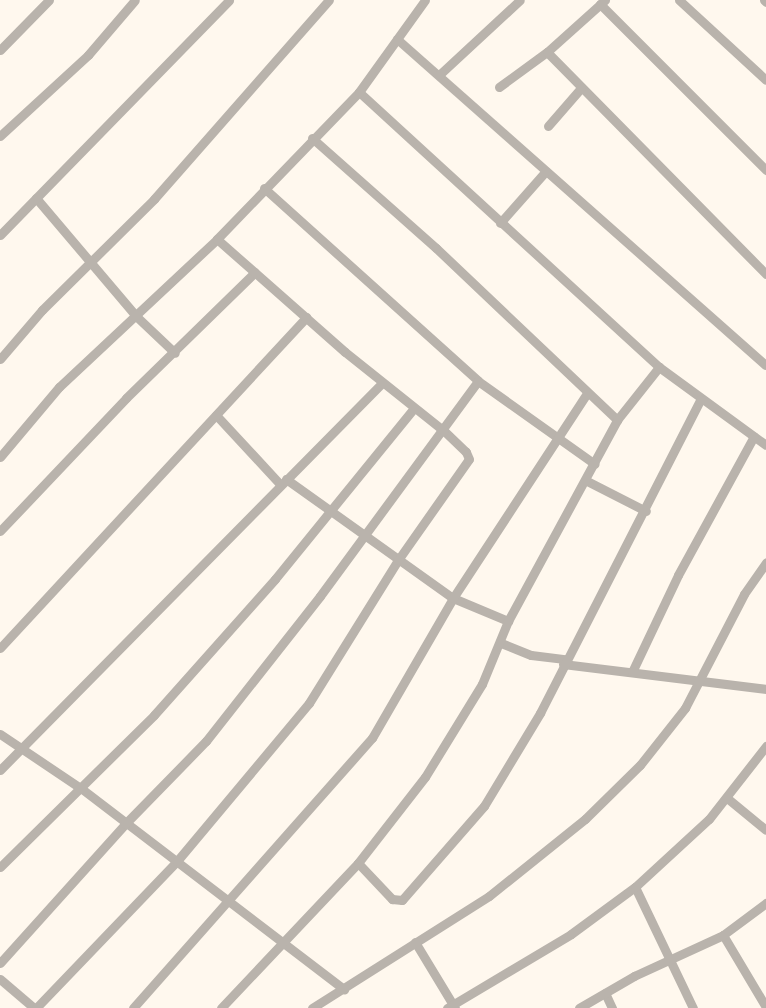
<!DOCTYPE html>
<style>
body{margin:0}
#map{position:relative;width:766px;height:1008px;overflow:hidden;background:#fff8ee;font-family:Bitter,serif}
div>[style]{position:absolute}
.minor>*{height:9px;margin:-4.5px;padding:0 4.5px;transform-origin:4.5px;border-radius:4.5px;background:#b9b3ac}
span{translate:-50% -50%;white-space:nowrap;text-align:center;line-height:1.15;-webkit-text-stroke:6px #fff8ee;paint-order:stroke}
</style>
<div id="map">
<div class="minor">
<div style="left:679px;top:0;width:118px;rotate:42.6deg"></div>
<div style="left:764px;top:0;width:3px;rotate:45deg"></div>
<div style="left:600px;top:4px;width:235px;rotate:45deg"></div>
<div style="left:397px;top:39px;width:492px;rotate:41.5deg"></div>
<div style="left:0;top:50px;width:70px;rotate:-45.6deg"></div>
<div style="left:547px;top:52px;width:312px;rotate:45.4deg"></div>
<div style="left:439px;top:75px;width:110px;rotate:-42.8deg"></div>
<div style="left:499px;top:87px;width:59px;rotate:-36.1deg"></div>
<div style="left:547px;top:52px;width:78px;rotate:-41.9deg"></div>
<div style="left:359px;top:92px;width:407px;rotate:42.5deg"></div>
<div style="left:659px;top:367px;width:132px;rotate:36.1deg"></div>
<div style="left:548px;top:126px;width:50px;rotate:-49deg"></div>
<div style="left:0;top:136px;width:120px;rotate:-42.6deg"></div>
<div style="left:88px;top:55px;width:72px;rotate:-49.5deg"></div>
<div style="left:312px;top:138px;width:166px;rotate:41.6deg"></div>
<div style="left:436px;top:248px;width:250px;rotate:43.5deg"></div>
<div style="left:264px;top:188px;width:288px;rotate:42deg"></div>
<div style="left:478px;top:381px;width:143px;rotate:35.4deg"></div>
<div style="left:36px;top:198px;width:156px;rotate:49.7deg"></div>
<div style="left:137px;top:317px;width:52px;rotate:43.5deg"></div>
<div style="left:500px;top:223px;width:69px;rotate:-48.5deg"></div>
<div style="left:0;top:235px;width:328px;rotate:-45.7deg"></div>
<div style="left:0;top:359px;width:65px;rotate:-49.4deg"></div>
<div style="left:42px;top:310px;width:158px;rotate:-44.7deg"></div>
<div style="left:154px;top:199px;width:265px;rotate:-48.7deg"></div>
<div style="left:216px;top:415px;width:94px;rotate:47.2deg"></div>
<div style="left:0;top:457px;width:92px;rotate:-49.9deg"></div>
<div style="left:59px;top:387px;width:216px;rotate:-43.1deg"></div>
<div style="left:217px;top:239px;width:204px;rotate:-46deg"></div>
<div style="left:359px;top:92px;width:113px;rotate:-54.3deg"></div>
<div style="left:286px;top:479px;width:205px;rotate:35.5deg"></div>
<div style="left:453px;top:598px;width:60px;rotate:22.7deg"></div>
<div style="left:587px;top:481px;width:66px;rotate:27deg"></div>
<div style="left:0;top:531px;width:183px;rotate:-46.5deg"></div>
<div style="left:126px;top:398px;width:180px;rotate:-44.3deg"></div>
<div style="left:501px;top:643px;width:32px;rotate:22deg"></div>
<div style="left:531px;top:655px;width:34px;rotate:7deg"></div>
<div style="left:0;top:648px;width:451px;rotate:-47.2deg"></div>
<div style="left:563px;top:664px;width:205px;rotate:7deg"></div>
<div style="left:632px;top:672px;width:107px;rotate:-64.6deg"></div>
<div style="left:678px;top:575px;width:158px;rotate:-61.3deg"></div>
<div style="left:0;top:734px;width:99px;rotate:33.9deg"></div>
<div style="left:82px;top:789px;width:330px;rotate:37.4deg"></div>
<div style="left:0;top:770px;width:544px;rotate:-45.37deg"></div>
<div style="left:727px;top:798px;width:50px;rotate:39.4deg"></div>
<div style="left:358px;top:863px;width:50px;rotate:46.6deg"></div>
<div style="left:392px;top:899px;width:10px;rotate:6deg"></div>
<div style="left:402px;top:900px;width:125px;rotate:-48.9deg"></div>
<div style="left:484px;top:806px;width:109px;rotate:-58.9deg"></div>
<div style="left:540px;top:713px;width:352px;rotate:-62.9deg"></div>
<div style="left:0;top:867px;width:216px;rotate:-44.6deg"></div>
<div style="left:154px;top:715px;width:182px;rotate:-48.3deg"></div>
<div style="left:275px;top:579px;width:219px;rotate:-50.9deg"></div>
<div style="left:635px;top:887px;width:134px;rotate:64.4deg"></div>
<div style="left:723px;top:935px;width:84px;rotate:59.2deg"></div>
<div style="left:415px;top:942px;width:77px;rotate:58.8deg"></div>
<div style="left:0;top:963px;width:187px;rotate:-48deg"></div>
<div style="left:125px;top:824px;width:116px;rotate:-45.7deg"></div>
<div style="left:206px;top:741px;width:184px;rotate:-51.8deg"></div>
<div style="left:320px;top:596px;width:267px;rotate:-53.7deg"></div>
<div style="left:0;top:979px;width:45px;rotate:40.5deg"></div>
<div style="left:605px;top:993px;width:17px;rotate:65deg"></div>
<div style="left:36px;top:1008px;width:204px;rotate:-46.2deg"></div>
<div style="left:177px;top:861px;width:206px;rotate:-50.1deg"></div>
<div style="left:309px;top:703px;width:168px;rotate:-58.1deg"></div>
<div style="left:398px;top:560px;width:123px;rotate:-54.9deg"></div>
<div style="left:469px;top:459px;width:8px;rotate:-113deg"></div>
<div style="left:466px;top:452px;width:30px;rotate:-136deg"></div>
<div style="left:444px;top:431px;width:127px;rotate:-141.4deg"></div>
<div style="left:345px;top:352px;width:171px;rotate:-138.6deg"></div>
<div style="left:133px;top:1008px;width:361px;rotate:-48.5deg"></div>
<div style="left:372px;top:738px;width:162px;rotate:-59.9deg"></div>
<div style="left:453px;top:598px;width:245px;rotate:-56.8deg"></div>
<div style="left:221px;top:1008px;width:199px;rotate:-46.6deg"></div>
<div style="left:358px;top:863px;width:109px;rotate:-52.1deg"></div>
<div style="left:425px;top:777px;width:109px;rotate:-58.5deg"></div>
<div style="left:482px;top:684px;width:68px;rotate:-67.6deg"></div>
<div style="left:508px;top:621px;width:229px;rotate:-61.5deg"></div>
<div style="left:617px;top:420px;width:68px;rotate:-51.6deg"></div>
<div style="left:312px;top:1008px;width:209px;rotate:-32.3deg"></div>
<div style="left:489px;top:896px;width:123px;rotate:-38.7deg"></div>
<div style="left:585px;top:819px;width:77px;rotate:-44.5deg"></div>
<div style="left:640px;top:765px;width:73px;rotate:-51.7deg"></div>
<div style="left:685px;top:708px;width:128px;rotate:-62.6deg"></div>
<div style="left:744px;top:594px;width:39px;rotate:-55deg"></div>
<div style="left:447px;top:1008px;width:144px;rotate:-30.8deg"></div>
<div style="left:571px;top:934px;width:79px;rotate:-36.3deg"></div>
<div style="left:635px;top:887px;width:100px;rotate:-42.6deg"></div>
<div style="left:709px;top:819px;width:93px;rotate:-52deg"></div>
<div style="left:579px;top:1008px;width:64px;rotate:-30.2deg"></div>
<div style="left:634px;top:976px;width:98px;rotate:-24.7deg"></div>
<div style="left:723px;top:935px;width:54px;rotate:-36.7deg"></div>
</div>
</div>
